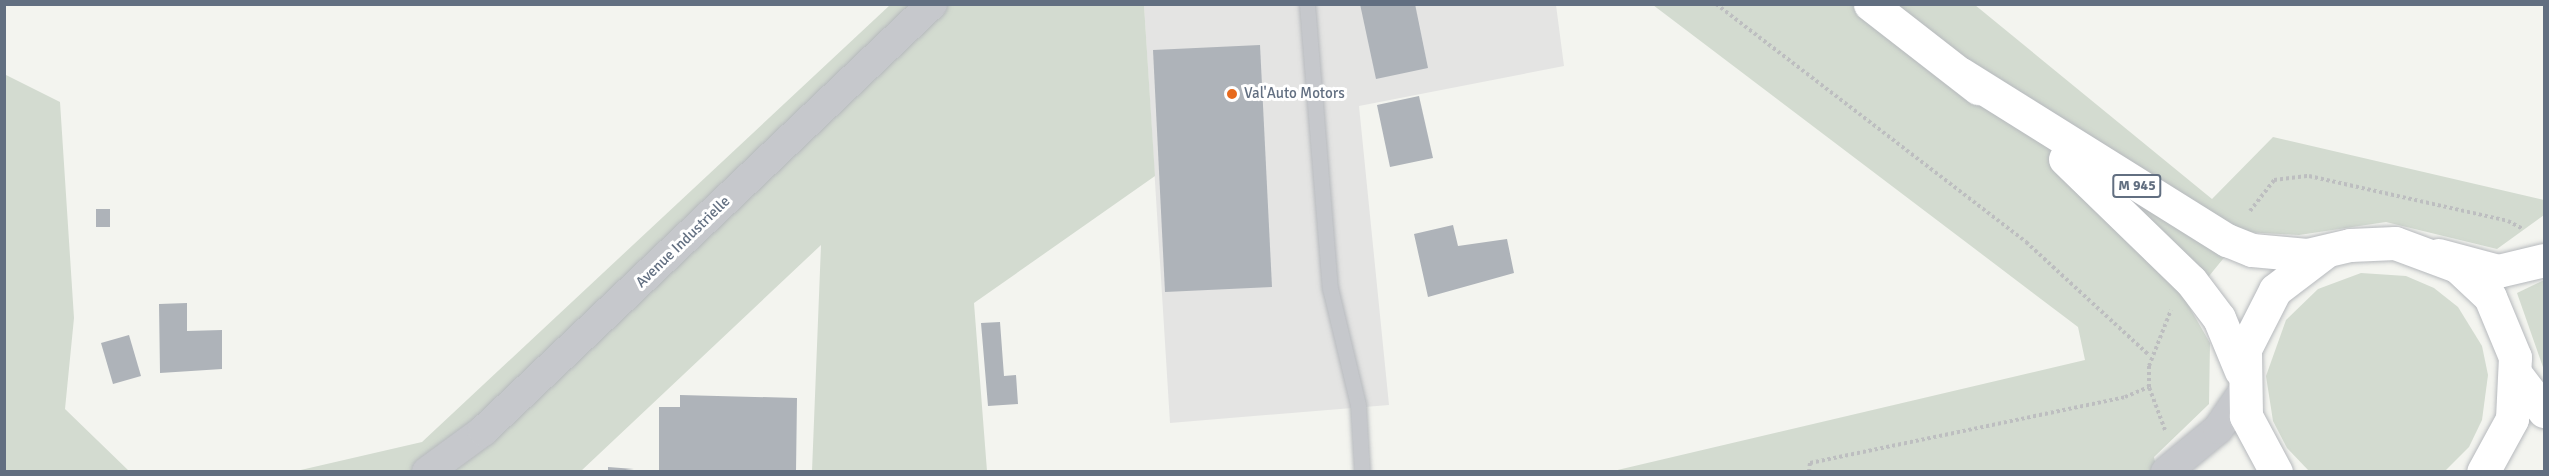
<!DOCTYPE html>
<style>
body{margin:0}
#map{position:relative;width:2549px;height:476px;overflow:hidden;background:#f3f4ef;font-family:Signika,sans-serif}
div>[style]{position:absolute}
.built>*{inset:0;background:#e4e4e3}
.green>*{inset:0;background:#d3dbd0}
.building>*{inset:0;background:#aeb3b9}
.path>*{height:4px;margin-top:-2px;transform-origin:0;background:repeating-linear-gradient(90deg,#bdbec0 0 3px,transparent 0 6px)}
.roads{filter:drop-shadow(0 0 2px #b6b9bd) drop-shadow(0 0 2px #b6b9bd)}
.service>*{height:15px;margin:-7.5px;padding:0 7.5px;transform-origin:7.5px;border-radius:7.5px;background:#c6c8cc}
.minor>*{height:30px;margin:-15px;padding:0 15px;transform-origin:15px;border-radius:15px;background:#c6c8cc}
.primary>*{height:33px;margin:-16.5px;padding:0 16.5px;transform-origin:16.5px;border-radius:16.5px;background:#fff}
.motorway>*{height:33px;margin:-16.5px;padding:0 16.5px;transform-origin:16.5px;border-radius:16.5px;background:#fff}
.dots>*{width:16px;height:16px;translate:-50% -50%;box-sizing:border-box;border:3px solid #fff;border-radius:50%}
span{translate:-50% -50%;white-space:nowrap;text-align:center;line-height:1.15;-webkit-text-stroke:6px #fff;paint-order:stroke}
.shield-label span{padding:2px 4px;background:#fff;border:2px solid;border-radius:4px;-webkit-text-stroke-width:0}
.shield-label{font-size:14px;color:#626f81;font-weight:700}
.poi-label{font-size:15px;color:#626f81}
.left{translate:0 -50%;text-align:left}
.street-label{font-size:15px;color:#626f81}
.frame{position:absolute;inset:0;border:6px solid #626f81;pointer-events:none}
</style>
<div id="map">
<div class="built">
<div style="clip-path:polygon(1144px 5px,1556px 5px,1564px 66px,1359px 106px,1389px 405px,1170px 423px)"></div>
</div>
<div class="green">
<div style="clip-path:polygon(890px 5px,1144px 5px,1155px 176px,974px 303px,987px 471px,812px 471px,821px 245px,581px 471px,292px 472px,422px 442px)"></div>
<div style="clip-path:polygon(1653px 5px,1975px 5px,2212px 199px,2273px 137px,2544px 200px,2544px 215px,2497px 249px,2386px 222px,2299px 235px,2245px 232px,2187px 303px,2210px 343px,2209px 404px,2154px 457px,2157px 471px,1609px 472px,2085px 360px,2078px 327px)"></div>
<div style="clip-path:polygon(4px 74px,60px 102px,74px 318px,65px 409px,129px 471px,5px 471px)"></div>
<div style="clip-path:polygon(2361px 273px,2406px 276px,2434px 288px,2458px 307px,2482px 346px,2488px 375px,2482px 420px,2469px 447px,2445px 471px,2309px 471px,2287px 448px,2273px 421px,2266px 376px,2286px 320px,2318px 289px)"></div>
<div style="clip-path:polygon(2544px 280px,2544px 370px,2517px 293px)"></div>
</div>
<div class="building">
<div style="clip-path:polygon(1360px 4px,1415px 4px,1428px 68px,1376px 79px)"></div>
<div style="clip-path:polygon(1260px 45px,1272px 287px,1165px 292px,1153px 50px)"></div>
<div style="clip-path:polygon(1419px 96px,1433px 158px,1390px 167px,1377px 105px)"></div>
<div style="clip-path:polygon(96px 209px,110px 209px,110px 227px,96px 227px)"></div>
<div style="clip-path:polygon(1453px 225px,1458px 246px,1507px 239px,1514px 273px,1428px 297px,1414px 234px)"></div>
<div style="clip-path:polygon(187px 303px,187px 331px,222px 330px,222px 369px,160px 373px,159px 304px)"></div>
<div style="clip-path:polygon(1000px 322px,1004px 376px,1016px 375px,1018px 404px,988px 406px,981px 323px)"></div>
<div style="clip-path:polygon(129px 335px,141px 376px,113px 384px,101px 343px)"></div>
<div style="clip-path:polygon(680px 395px,797px 398px,796px 472px,659px 472px,659px 407px,680px 407px)"></div>
<div style="clip-path:polygon(608px 467px,634px 469px,608px 472px)"></div>
</div>
<div class="path">
<div style="left:1716px;top:4px;width:391px;rotate:37.5deg"></div>
<div style="left:2026px;top:242px;width:168px;rotate:42.6deg"></div>
<div style="left:2250px;top:211px;width:39px;rotate:-52deg"></div>
<div style="left:2274px;top:180px;width:35px;rotate:-7deg"></div>
<div style="left:2309px;top:176px;width:204px;rotate:12.7deg"></div>
<div style="left:2508px;top:221px;width:17px;rotate:28deg"></div>
<div style="left:2165px;top:430px;width:46px;rotate:-110.4deg"></div>
<div style="left:2149px;top:387px;width:21px;rotate:-90deg"></div>
<div style="left:2149px;top:366px;width:60px;rotate:-68.6deg"></div>
<div style="left:1809px;top:472px;width:9px;rotate:-84deg"></div>
<div style="left:1810px;top:463px;width:322px;rotate:-11.8deg"></div>
<div style="left:2125px;top:397px;width:26px;rotate:-23deg"></div>
</div>
<div class="roads">
<div class="service">
<div style="left:1307px;top:4px;width:285px;rotate:85.4deg"></div>
<div style="left:1330px;top:288px;width:120px;rotate:76.5deg"></div>
<div style="left:1358px;top:405px;width:67px;rotate:86.6deg"></div>
</div>
<div class="minor">
<div style="left:427px;top:472px;width:69px;rotate:-36.2deg"></div>
<div style="left:483px;top:431px;width:620px;rotate:-43.56deg"></div>
<div style="left:2166px;top:472px;width:67px;rotate:-39.6deg"></div>
<div style="left:2218px;top:429px;width:42px;rotate:-55.6deg"></div>
</div>
<div class="primary">
<div style="left:1870px;top:4px;width:137px;rotate:37.9deg"></div>
<div style="left:1961px;top:74px;width:314px;rotate:32deg"></div>
<div style="left:2227px;top:240px;width:27px;rotate:22deg"></div>
<div style="left:2252px;top:250px;width:55px;rotate:5.2deg"></div>
<div style="left:2307px;top:255px;width:44px;rotate:-13.1deg"></div>
<div style="left:2350px;top:245px;width:45px;rotate:-2.5deg"></div>
<div style="left:2395px;top:243px;width:66px;rotate:20.4deg"></div>
<div style="left:2457px;top:266px;width:45px;rotate:43.2deg"></div>
<div style="left:2490px;top:297px;width:65px;rotate:67.4deg"></div>
<div style="left:2515px;top:357px;width:62px;rotate:92.8deg"></div>
<div style="left:2512px;top:419px;width:60px;rotate:118.7deg"></div>
<div style="left:2065px;top:159px;width:175px;rotate:44.1deg"></div>
<div style="left:2191px;top:281px;width:46px;rotate:52.9deg"></div>
<div style="left:2219px;top:318px;width:57px;rotate:67.5deg"></div>
<div style="left:2518px;top:377px;width:43px;rotate:52.6deg"></div>
<div style="left:2276px;top:472px;width:64px;rotate:-118.2deg"></div>
<div style="left:2246px;top:416px;width:67px;rotate:-90.9deg"></div>
<div style="left:2245px;top:349px;width:66px;rotate:-63deg"></div>
<div style="left:2275px;top:290px;width:61px;rotate:-37.1deg"></div>
</div>
<div class="motorway">
<div style="left:2438px;top:255px;width:62px;rotate:14.9deg"></div>
<div style="left:2498px;top:271px;width:47px;rotate:-13.4deg"></div>
</div>
</div>
<div class="dots">
<div style="left:1232px;top:94px;background:#e76a1d"></div>
</div>
<div class="shield-label">
<span style="left:2137px;top:186px">M 945</span>
</div>
<div class="poi-label">
<span class="left" style="left:1244px;top:94px">Val'Auto Motors</span>
</div>
<div class="street-label">
<span style="left:683px;top:242px;rotate:-44deg">Avenue Industrielle</span>
</div>
<div class="frame"></div>
</div>
